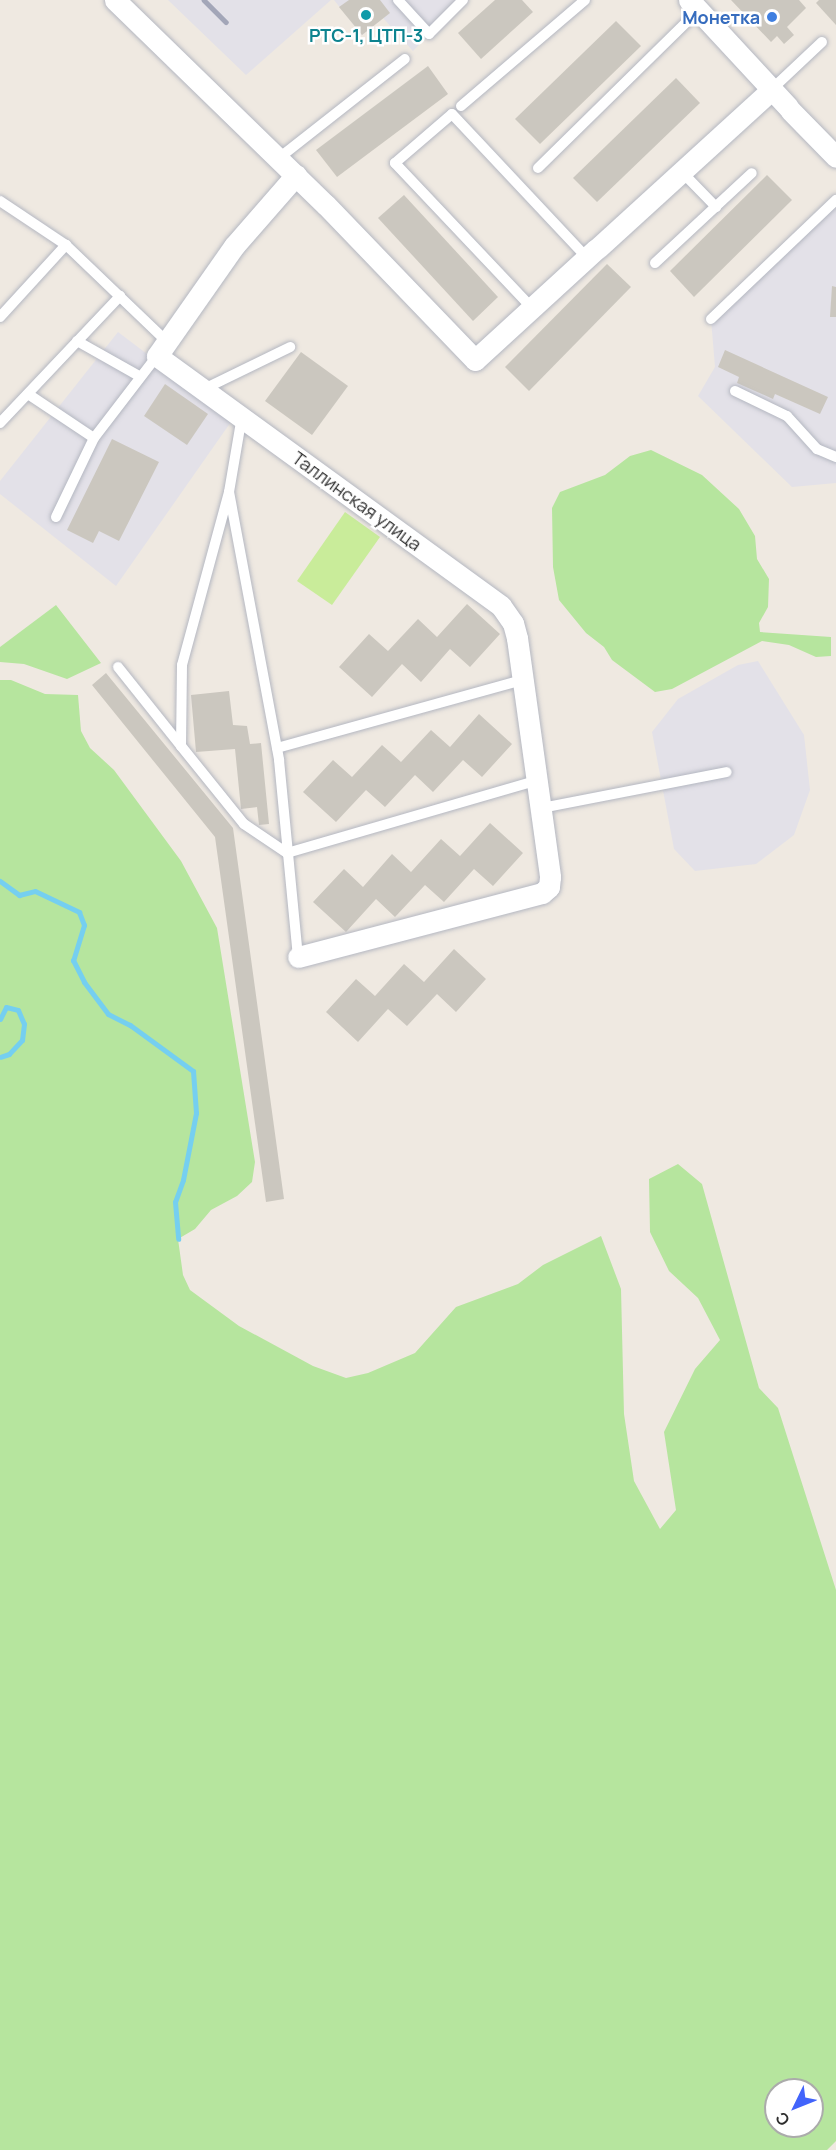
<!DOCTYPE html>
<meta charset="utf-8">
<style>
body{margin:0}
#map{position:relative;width:836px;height:2150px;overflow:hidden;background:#efe9e1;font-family:Manrope,sans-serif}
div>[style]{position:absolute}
.industrial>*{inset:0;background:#e3e1e8}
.green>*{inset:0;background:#b6e59e}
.pitch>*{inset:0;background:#c9ec9a}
.stream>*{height:5px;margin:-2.5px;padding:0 2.5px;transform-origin:2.5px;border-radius:2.5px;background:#75cff0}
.building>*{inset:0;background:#cbc7bf}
.roads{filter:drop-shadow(0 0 2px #b4b7c1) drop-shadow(0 0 2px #b4b7c1)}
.lane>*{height:10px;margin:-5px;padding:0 5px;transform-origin:5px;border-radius:5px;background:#fff}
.street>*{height:21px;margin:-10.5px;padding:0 10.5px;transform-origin:10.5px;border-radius:10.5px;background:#fff}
.rail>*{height:4.5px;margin:-2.25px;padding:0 2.25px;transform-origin:2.25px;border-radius:2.25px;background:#a3a6b8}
.dots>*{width:16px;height:16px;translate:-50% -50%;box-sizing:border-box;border:3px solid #fff;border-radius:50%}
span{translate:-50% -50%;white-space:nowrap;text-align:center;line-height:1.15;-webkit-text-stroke:5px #fff;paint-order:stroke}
.shop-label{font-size:18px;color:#366cbe;font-weight:700}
.right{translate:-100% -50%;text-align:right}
.culture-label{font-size:18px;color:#0d838f;font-weight:700}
.street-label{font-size:18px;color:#2e2e2e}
.north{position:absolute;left:764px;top:2078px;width:60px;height:60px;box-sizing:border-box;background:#fff;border:2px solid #ababab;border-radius:50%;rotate:227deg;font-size:16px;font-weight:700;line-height:24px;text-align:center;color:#2e2e2e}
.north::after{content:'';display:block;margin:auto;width:21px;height:27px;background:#4264fb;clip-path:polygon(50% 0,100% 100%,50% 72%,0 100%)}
</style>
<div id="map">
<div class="industrial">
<div style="clip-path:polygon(168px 0,331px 0,246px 75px)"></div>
<div style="clip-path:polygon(334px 0,463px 0,413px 51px,383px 18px,362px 35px)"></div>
<div style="clip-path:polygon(836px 200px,836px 483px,792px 487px,698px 396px,715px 367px,711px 319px)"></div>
<div style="clip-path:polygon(118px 332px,233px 419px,116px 586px,0 494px,0 481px)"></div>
<div style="clip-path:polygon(758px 661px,804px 735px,810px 790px,794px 835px,756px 864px,695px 871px,674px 849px,652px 732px,678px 699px,738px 665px)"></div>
</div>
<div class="green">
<div style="clip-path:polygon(651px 450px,702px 475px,739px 509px,755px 536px,757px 559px,769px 579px,768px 607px,759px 623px,760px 632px,831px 637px,831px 656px,816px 657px,789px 645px,762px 641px,672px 689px,655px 692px,612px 660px,604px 647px,586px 633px,559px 600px,553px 567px,552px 508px,560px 492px,605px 475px,630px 456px)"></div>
<div style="clip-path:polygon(56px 605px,101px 663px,67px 679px,24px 664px,0 662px,0 647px)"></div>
<div style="clip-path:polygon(evenodd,0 680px,11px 680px,45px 694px,78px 695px,81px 731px,90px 748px,114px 770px,181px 861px,217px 928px,255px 1162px,252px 1182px,237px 1196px,211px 1210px,195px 1229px,178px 1239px,183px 1275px,190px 1290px,239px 1326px,313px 1366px,346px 1378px,368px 1373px,415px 1353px,456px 1307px,518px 1284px,543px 1265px,601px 1236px,621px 1289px,624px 1414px,634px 1481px,660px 1529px,676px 1510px,664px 1432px,695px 1369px,720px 1340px,698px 1298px,669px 1271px,650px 1232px,649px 1179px,678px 1164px,702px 1184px,759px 1388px,778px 1408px,836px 1590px,836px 2141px,827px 2150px,0 2150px,0 680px,776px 2090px,812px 2090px,812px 2126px,776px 2126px,776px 2090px)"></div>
</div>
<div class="pitch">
<div style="clip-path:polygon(345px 512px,380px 537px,332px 605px,297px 581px)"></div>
</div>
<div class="stream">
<div style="left:0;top:881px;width:24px;rotate:36deg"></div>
<div style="left:19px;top:895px;width:16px;rotate:-14deg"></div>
<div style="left:35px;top:891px;width:49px;rotate:25.5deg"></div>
<div style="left:79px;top:912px;width:14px;rotate:69deg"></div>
<div style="left:84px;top:925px;width:37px;rotate:107deg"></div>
<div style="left:73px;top:960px;width:25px;rotate:63deg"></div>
<div style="left:84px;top:982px;width:40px;rotate:53deg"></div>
<div style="left:108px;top:1014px;width:25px;rotate:27deg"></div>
<div style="left:130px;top:1025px;width:78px;rotate:36.1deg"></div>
<div style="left:193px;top:1071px;width:42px;rotate:85.9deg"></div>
<div style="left:196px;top:1113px;width:68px;rotate:101deg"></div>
<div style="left:183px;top:1180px;width:23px;rotate:110deg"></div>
<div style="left:175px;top:1202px;width:37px;rotate:85deg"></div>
<div style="left:0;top:1019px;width:13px;rotate:-63deg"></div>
<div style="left:6px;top:1007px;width:12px;rotate:14deg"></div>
<div style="left:18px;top:1010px;width:15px;rotate:67deg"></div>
<div style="left:24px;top:1024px;width:16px;rotate:97deg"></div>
<div style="left:22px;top:1040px;width:19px;rotate:133deg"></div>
<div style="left:9px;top:1054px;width:9px;rotate:162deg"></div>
</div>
<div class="building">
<div style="clip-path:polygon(349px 0,380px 0,390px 13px,362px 35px,339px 7px)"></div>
<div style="clip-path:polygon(495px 0,522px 0,533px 12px,481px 59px,458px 33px)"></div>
<div style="clip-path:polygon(731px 0,799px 0,806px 8px,787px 27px,794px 35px,784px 44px,777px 36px,771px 42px)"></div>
<div style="clip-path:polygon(819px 0,836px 0,836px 25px,816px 3px)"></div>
<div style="clip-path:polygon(616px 21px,641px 46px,540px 144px,515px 119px)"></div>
<div style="clip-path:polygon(428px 66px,448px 94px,337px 177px,316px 150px)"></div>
<div style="clip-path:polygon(676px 78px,700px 103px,597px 202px,573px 178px)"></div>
<div style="clip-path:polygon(767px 175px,792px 200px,694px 297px,670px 271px)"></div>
<div style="clip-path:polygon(404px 195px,498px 297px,473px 321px,378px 218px)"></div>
<div style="clip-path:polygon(607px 264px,631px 287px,529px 391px,505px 367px)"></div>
<div style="clip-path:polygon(832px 286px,836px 287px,836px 317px,830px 317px)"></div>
<div style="clip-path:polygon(725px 350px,828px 397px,820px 414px,775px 394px,773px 399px,737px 383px,739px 377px,718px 367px)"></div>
<div style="clip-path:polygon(301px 352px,348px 386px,312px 435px,265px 401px)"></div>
<div style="clip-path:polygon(165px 384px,208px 414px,187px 445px,144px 416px)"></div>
<div style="clip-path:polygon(112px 439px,159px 462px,119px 541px,99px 531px,93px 543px,67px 530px)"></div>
<div style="clip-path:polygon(467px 604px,500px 634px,470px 667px,450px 649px,421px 682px,402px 664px,372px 697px,339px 667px,369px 634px,388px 651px,418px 619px,437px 637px)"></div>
<div style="clip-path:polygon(106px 673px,233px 828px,284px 1199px,266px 1202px,215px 837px,92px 685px)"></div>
<div style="clip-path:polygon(229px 691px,233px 725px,247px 726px,250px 744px,261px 743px,269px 824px,259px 825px,257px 807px,241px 809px,235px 749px,196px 752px,191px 695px)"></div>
<div style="clip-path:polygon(479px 714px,512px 744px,482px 777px,463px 760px,433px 792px,415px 775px,385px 807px,366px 790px,336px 822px,303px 792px,333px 760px,352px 777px,382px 745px,401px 762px,431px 730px,450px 747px)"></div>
<div style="clip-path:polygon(490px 823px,523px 853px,493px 886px,474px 869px,444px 902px,425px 885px,395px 917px,376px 899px,346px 932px,313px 902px,344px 869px,363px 887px,392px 854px,411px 872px,441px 839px,460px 856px)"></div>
<div style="clip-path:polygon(454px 949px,486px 979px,456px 1012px,437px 994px,407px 1026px,388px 1009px,358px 1042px,326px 1012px,356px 979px,375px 996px,404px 964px,424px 982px)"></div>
</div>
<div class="roads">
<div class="lane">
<div style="left:398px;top:0;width:46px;rotate:47.6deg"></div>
<div style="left:429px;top:34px;width:48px;rotate:-45deg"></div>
<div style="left:771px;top:90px;width:70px;rotate:-43.3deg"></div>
<div style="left:461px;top:106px;width:163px;rotate:-40.5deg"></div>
<div style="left:279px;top:158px;width:160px;rotate:-38.2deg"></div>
<div style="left:538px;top:168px;width:226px;rotate:-44.5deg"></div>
<div style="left:682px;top:172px;width:49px;rotate:45.8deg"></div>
<div style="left:0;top:201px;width:79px;rotate:33.7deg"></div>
<div style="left:66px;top:245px;width:139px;rotate:43.8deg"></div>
<div style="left:655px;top:263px;width:132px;rotate:-42.9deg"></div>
<div style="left:533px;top:309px;width:201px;rotate:-133.4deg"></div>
<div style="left:395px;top:163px;width:75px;rotate:-40.7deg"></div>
<div style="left:452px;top:114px;width:197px;rotate:46.8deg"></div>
<div style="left:0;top:317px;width:98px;rotate:-47.5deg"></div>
<div style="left:711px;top:319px;width:173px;rotate:-43.6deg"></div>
<div style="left:77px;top:341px;width:71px;rotate:29.4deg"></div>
<div style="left:204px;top:389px;width:96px;rotate:-26deg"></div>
<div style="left:735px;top:391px;width:58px;rotate:25.7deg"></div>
<div style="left:787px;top:416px;width:45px;rotate:47.7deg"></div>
<div style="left:817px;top:449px;width:21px;rotate:23deg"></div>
<div style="left:28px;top:394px;width:79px;rotate:33.7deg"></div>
<div style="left:242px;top:416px;width:77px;rotate:99.7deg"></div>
<div style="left:229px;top:492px;width:273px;rotate:79.4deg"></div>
<div style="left:279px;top:760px;width:198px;rotate:84.5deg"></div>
<div style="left:0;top:423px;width:175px;rotate:-46.6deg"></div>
<div style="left:229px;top:492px;width:179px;rotate:105.2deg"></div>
<div style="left:182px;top:665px;width:81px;rotate:90.7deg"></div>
<div style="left:181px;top:746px;width:100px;rotate:51.1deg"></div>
<div style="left:244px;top:824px;width:52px;rotate:34deg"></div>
<div style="left:287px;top:853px;width:261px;rotate:-16.2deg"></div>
<div style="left:56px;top:517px;width:88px;rotate:-64.3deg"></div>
<div style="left:94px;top:438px;width:103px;rotate:-52.5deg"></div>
<div style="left:118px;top:667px;width:101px;rotate:51.4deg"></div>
<div style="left:277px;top:748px;width:254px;rotate:-15.5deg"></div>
<div style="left:542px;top:808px;width:188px;rotate:-11deg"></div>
</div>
<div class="street">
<div style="left:115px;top:0;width:294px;rotate:44.2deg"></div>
<div style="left:326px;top:205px;width:215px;rotate:46.1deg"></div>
<div style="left:475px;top:360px;width:164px;rotate:-42.5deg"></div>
<div style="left:689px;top:0;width:146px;rotate:47.2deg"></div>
<div style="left:791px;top:111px;width:64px;rotate:45.6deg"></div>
<div style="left:296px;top:175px;width:94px;rotate:131.1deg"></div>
<div style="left:234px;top:246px;width:134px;rotate:125deg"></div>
<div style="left:157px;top:356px;width:425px;rotate:36deg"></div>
<div style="left:501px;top:606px;width:21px;rotate:55deg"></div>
<div style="left:513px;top:623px;width:16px;rotate:75deg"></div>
<div style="left:517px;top:638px;width:241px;rotate:82.1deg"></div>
<div style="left:550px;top:877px;width:10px;rotate:96deg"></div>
<div style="left:549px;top:887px;width:9px;rotate:139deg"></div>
<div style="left:542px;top:893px;width:252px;rotate:165.3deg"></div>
<div style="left:598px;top:248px;width:234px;rotate:-42.4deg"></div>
</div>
</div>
<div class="rail">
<div style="left:204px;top:0;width:31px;rotate:45deg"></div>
</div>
<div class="dots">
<div style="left:366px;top:15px;background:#0f9aa8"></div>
<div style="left:772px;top:17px;background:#3f7fe0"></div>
</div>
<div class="shop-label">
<span class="right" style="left:760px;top:17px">Монетка</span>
</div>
<div class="culture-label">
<span style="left:366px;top:35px">РТС-1, ЦТП-3</span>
</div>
<div class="street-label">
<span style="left:357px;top:501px;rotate:36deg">Таллинская улица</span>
</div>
<div class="north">С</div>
</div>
